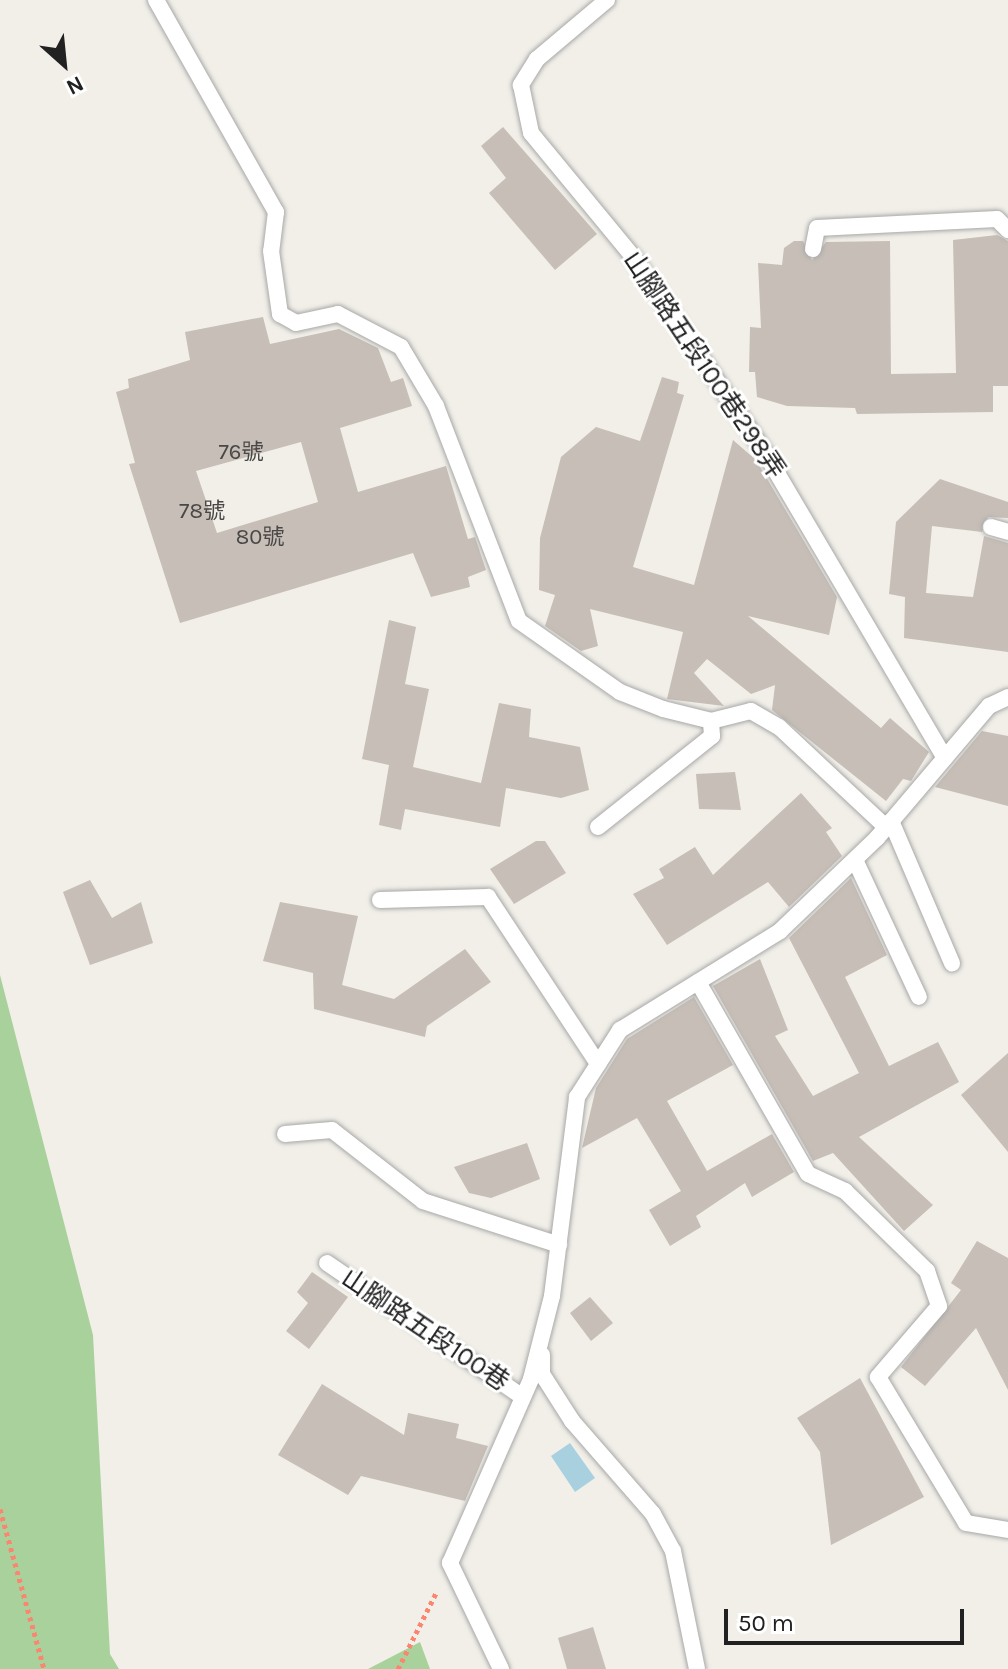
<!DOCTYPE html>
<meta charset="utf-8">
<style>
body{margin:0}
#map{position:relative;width:1008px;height:1669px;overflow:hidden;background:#f1efe8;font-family:Karla,"Noto Sans TC",sans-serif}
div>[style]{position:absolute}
.forest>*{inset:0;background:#a9d19c}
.water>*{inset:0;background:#a8d0df}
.building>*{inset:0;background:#c6beb7}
.path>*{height:5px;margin-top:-2.5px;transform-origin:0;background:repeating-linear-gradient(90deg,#fb856f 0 4px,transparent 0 8px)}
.roads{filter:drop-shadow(0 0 2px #a8a8a8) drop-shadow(0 0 2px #a8a8a8)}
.lane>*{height:16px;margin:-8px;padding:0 8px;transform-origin:8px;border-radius:8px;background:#fff}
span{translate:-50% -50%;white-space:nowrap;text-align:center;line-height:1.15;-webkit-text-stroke:6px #fff;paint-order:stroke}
.number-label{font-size:22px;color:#4a4846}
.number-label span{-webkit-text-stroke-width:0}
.street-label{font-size:26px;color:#212121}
.north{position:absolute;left:24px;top:24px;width:80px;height:80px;-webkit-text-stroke:6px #fff;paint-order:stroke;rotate:153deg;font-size:22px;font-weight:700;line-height:32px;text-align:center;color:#212121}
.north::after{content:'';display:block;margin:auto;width:28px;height:36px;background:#212121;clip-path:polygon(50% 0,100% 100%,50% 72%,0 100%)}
.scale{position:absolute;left:724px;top:1609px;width:240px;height:36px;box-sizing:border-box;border:4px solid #212121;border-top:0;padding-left:10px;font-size:24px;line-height:28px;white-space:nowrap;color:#212121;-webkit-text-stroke:6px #fff;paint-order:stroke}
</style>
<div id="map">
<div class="forest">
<div style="clip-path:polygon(0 975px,93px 1335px,110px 1654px,119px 1669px,0 1669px)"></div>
<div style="clip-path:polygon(420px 1642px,430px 1669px,368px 1669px)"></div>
</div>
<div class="water">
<div style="clip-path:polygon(570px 1443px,595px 1478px,575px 1492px,551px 1456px)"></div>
</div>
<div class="building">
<div style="clip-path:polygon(503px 127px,597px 234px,555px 270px,489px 193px,506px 178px,481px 146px)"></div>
<div style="clip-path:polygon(997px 235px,1008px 241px,1008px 386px,993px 386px,993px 412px,857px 414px,855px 408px,787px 406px,757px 397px,755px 372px,749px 372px,750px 327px,761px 328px,758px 263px,782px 265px,784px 248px,794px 241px,803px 241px,812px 260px,826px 242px,890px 241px,891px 374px,956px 373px,953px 240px)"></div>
<div style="clip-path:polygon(evenodd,263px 317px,270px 344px,339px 329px,378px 348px,391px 382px,403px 378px,412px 406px,340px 428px,358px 492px,446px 466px,468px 539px,475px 537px,486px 570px,468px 577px,470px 587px,431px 597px,413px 553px,180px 623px,129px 464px,135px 463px,116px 392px,129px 388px,128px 379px,190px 360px,185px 332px,263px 317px,301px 442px,318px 502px,217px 533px,196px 471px,301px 442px)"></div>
<div style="clip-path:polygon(662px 377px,679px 382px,677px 393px,684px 395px,633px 567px,694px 585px,733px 440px,756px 460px,837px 597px,829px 635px,748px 616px,881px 728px,890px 718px,929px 752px,911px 781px,903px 779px,886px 801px,772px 710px,775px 685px,751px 694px,707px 659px,694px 673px,724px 706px,667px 699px,683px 632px,590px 609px,598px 646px,581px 651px,545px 626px,555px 595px,539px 590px,540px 538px,561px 457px,596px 427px,640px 441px)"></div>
<div style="clip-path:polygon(940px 479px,1008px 502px,1008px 518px,988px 517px,982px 532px,932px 526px,926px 593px,973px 597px,984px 536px,1008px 543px,1008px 652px,904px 638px,905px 597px,889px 594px,896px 522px)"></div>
<div style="clip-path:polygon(389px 620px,416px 627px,405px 684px,429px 689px,413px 767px,481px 783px,499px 703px,531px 709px,529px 737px,580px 747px,589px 790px,561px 798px,506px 788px,500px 827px,405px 809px,401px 830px,379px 825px,389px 765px,362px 759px)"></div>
<div style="clip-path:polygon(982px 731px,1008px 736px,1008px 806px,935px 787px)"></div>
<div style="clip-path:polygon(735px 772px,741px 810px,699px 809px,696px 774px)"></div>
<div style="clip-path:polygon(801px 793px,832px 828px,826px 832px,842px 856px,789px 907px,768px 882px,667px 945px,633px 894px,664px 878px,659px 869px,695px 847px,713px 875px)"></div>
<div style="clip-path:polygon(536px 841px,545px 841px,566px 873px,514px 904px,490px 869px)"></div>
<div style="clip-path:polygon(851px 878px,887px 955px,845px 977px,889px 1066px,938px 1042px,959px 1082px,859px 1137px,933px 1205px,904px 1231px,833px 1153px,813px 1161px,713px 986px,760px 959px,788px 1030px,775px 1036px,813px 1096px,859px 1073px,789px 938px)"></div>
<div style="clip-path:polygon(90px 880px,112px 918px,141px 902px,153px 943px,90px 965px,63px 892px)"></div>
<div style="clip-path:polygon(280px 902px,358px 916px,342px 985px,394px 999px,465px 949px,491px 982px,427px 1026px,425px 1037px,314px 1009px,313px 973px,263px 961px)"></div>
<div style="clip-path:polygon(694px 997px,733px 1065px,667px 1101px,707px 1171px,772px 1134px,794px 1172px,752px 1197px,745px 1183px,696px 1216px,701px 1227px,670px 1246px,649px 1210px,681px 1191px,637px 1118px,582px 1148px,596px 1088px,627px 1039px)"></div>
<div style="clip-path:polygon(1008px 1053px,1008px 1152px,961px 1095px)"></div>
<div style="clip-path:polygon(527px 1143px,540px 1179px,491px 1198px,469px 1193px,454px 1167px)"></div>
<div style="clip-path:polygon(977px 1241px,1008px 1258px,1008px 1390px,976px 1328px,925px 1386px,901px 1367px,961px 1290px,951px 1283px)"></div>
<div style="clip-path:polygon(312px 1272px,348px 1297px,309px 1349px,286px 1331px,308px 1303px,297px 1292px)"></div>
<div style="clip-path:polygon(590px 1297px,613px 1323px,591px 1341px,570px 1313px)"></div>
<div style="clip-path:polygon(860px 1378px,924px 1497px,831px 1545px,820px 1452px,797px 1418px)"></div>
<div style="clip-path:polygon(322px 1384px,404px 1435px,408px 1413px,459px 1424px,456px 1438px,488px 1446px,465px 1501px,361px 1476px,348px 1495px,278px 1455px)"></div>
<div style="clip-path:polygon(593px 1627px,606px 1669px,567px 1669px,558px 1638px)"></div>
</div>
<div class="path">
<div style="left:0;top:1509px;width:166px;rotate:74.6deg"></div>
<div style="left:398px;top:1669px;width:87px;rotate:-63.4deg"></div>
</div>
<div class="roads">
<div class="lane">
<div style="left:156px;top:0;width:244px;rotate:60.5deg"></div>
<div style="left:276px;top:212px;width:39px;rotate:97deg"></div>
<div style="left:271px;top:251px;width:64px;rotate:81.9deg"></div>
<div style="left:280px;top:314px;width:18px;rotate:29deg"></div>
<div style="left:296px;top:323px;width:43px;rotate:-12.1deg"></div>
<div style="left:338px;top:314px;width:71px;rotate:27.6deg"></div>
<div style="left:401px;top:347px;width:69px;rotate:59.3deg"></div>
<div style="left:436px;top:406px;width:230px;rotate:68.9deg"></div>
<div style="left:519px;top:621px;width:123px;rotate:35.1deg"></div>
<div style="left:620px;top:692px;width:46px;rotate:21.6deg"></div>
<div style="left:663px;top:709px;width:49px;rotate:14deg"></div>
<div style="left:711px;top:721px;width:41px;rotate:-14deg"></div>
<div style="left:751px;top:711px;width:32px;rotate:30deg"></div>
<div style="left:779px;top:727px;width:146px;rotate:43.1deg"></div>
<div style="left:607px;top:0;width:92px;rotate:139.9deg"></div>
<div style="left:537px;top:59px;width:31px;rotate:122deg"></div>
<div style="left:521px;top:85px;width:49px;rotate:78.2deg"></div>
<div style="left:531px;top:133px;width:163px;rotate:50.5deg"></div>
<div style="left:635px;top:259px;width:231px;rotate:56.1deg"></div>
<div style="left:764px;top:451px;width:356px;rotate:59.5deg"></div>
<div style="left:813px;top:249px;width:21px;rotate:-79deg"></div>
<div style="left:817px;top:228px;width:180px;rotate:-2.9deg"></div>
<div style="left:997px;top:219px;width:16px;rotate:45deg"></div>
<div style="left:991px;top:527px;width:18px;rotate:16deg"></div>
<div style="left:891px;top:821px;width:155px;rotate:66.8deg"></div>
<div style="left:598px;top:827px;width:146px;rotate:-38.6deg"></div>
<div style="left:712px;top:736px;width:15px;rotate:-94deg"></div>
<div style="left:855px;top:860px;width:151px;rotate:65deg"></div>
<div style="left:380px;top:900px;width:108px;rotate:-1.6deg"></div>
<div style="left:488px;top:897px;width:200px;rotate:56.6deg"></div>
<div style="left:698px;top:982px;width:221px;rotate:60.2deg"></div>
<div style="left:808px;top:1174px;width:41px;rotate:24.7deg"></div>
<div style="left:845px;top:1191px;width:115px;rotate:44.3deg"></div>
<div style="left:927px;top:1271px;width:37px;rotate:71deg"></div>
<div style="left:939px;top:1306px;width:94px;rotate:130.7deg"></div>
<div style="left:878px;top:1377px;width:170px;rotate:58.9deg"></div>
<div style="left:966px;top:1523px;width:43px;rotate:9.5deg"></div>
<div style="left:285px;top:1134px;width:47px;rotate:-4.9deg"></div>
<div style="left:332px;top:1130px;width:115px;rotate:38deg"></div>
<div style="left:423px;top:1201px;width:143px;rotate:17.9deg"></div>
<div style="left:327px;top:1263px;width:237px;rotate:34.4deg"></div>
<div style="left:542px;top:1355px;width:19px;rotate:90deg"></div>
<div style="left:542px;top:1374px;width:56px;rotate:57.4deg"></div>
<div style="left:572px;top:1421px;width:123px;rotate:48.9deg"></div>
<div style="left:653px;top:1514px;width:42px;rotate:61.6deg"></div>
<div style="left:673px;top:1551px;width:120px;rotate:78.5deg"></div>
<div style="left:501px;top:1669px;width:118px;rotate:-115.7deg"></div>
<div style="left:450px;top:1563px;width:201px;rotate:-66.2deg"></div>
<div style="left:531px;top:1379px;width:86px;rotate:-75.8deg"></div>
<div style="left:552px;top:1296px;width:201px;rotate:-82.8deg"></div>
<div style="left:577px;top:1097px;width:80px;rotate:-57.3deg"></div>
<div style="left:620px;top:1030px;width:188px;rotate:-31.7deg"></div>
<div style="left:780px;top:931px;width:134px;rotate:-43.8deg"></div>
<div style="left:877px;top:838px;width:173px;rotate:-49.7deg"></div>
<div style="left:989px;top:706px;width:21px;rotate:-25deg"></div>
</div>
</div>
<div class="number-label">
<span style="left:241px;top:453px">76號</span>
<span style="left:202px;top:512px">78號</span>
<span style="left:260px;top:538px">80號</span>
</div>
<div class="street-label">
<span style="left:704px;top:365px;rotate:56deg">山腳路五段100巷298弄</span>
<span style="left:425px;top:1330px;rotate:34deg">山腳路五段100巷</span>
</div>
<div class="north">N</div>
<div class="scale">50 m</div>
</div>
